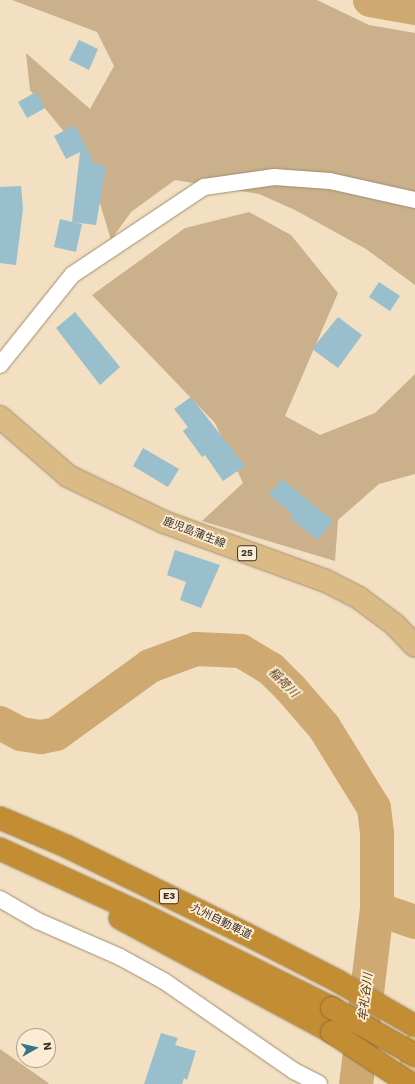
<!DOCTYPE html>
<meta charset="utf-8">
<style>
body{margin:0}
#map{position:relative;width:415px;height:1084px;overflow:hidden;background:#f3dfc1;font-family:"Work Sans","Noto Sans JP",sans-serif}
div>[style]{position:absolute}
.green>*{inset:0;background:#cab08b}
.river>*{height:34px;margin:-17px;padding:0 17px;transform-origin:17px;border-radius:17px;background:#ceaa72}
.building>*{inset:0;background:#99becc}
.roads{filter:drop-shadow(0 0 1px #9f8d71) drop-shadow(0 0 1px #9f8d71)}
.street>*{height:16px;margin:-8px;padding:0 8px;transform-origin:8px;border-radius:8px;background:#fff}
.primary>*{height:22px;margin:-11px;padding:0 11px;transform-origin:11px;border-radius:11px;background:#dbbb85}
.highway>*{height:22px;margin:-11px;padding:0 11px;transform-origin:11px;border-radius:11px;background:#c38e33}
.bridges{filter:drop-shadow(0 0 1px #926d2e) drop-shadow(0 0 1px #926d2e)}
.highway-bridge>*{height:22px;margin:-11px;padding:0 11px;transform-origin:11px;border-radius:11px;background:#c38e33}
span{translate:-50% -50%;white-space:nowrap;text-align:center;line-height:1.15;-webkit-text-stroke:3.5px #fdecd5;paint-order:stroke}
.shield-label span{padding:1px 3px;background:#fdecd5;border:1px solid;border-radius:3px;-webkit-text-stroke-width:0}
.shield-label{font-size:10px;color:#372f24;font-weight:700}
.street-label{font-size:11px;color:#372f24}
.water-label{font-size:12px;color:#503709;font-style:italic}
.north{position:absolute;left:16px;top:1028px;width:40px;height:40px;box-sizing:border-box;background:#fdecd5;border:1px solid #aea08e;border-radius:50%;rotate:82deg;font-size:11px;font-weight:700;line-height:16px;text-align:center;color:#372f24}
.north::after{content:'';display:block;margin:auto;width:14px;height:18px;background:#36758a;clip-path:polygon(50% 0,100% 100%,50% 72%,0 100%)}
</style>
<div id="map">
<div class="green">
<div style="clip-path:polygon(12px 0,317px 0,369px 25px,415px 33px,415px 285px,366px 249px,295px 210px,259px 194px,175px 180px,131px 212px,111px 240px,87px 160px,30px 90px,26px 53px,90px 109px,114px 66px,97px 32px)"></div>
<div style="clip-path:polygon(249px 212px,291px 235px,338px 293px,285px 416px,320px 435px,375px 413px,415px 374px,415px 474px,379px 484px,338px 520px,335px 561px,202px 521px,243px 483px,215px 423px,92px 295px,185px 228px)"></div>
<div style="clip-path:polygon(0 1049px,47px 1082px,49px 1084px,0 1084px)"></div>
</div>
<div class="river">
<div style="left:370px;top:0;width:46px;rotate:10.1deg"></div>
<div style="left:0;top:723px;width:24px;rotate:28deg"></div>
<div style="left:21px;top:734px;width:20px;rotate:9deg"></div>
<div style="left:41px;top:737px;width:15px;rotate:-11deg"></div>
<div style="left:56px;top:734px;width:116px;rotate:-35.9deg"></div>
<div style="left:150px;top:666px;width:49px;rotate:-20.3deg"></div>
<div style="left:196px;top:649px;width:45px;rotate:2.5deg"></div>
<div style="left:241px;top:651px;width:35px;rotate:31deg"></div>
<div style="left:271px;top:669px;width:28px;rotate:45deg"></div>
<div style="left:291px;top:689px;width:50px;rotate:49deg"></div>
<div style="left:324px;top:727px;width:95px;rotate:58.3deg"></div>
<div style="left:374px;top:808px;width:26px;rotate:83deg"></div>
<div style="left:377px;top:834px;width:75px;rotate:90deg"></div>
<div style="left:377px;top:909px;width:176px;rotate:96.8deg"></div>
<div style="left:377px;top:909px;width:40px;rotate:18.9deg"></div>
</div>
<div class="building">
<div style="clip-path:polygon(79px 40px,98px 49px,89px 70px,69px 60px)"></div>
<div style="clip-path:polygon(36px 92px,45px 108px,27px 118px,18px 102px)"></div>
<div style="clip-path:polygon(75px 125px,94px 164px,106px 166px,96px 225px,72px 222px,82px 224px,76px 252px,54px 247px,60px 219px,72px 222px,80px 152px,66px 159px,54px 136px)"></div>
<div style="clip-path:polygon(21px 186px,23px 209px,16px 265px,0 263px,0 187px)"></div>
<div style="clip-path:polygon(379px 282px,400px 296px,390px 311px,369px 297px)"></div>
<div style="clip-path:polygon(75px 312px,120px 367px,100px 385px,56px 328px)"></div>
<div style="clip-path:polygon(338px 317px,362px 335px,338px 368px,312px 349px)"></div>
<div style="clip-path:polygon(191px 397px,245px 466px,223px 481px,205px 455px,202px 457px,183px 431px,188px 427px,174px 409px)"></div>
<div style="clip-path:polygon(143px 448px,179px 469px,168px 487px,133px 466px)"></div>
<div style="clip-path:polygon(282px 479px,333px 521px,318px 540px,290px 518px,293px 514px,269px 495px)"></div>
<div style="clip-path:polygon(175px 550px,220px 565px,201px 608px,180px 600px,186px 582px,167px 575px)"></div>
<div style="clip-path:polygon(161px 1033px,178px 1038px,175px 1045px,196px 1051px,187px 1080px,184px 1078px,182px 1084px,144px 1084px)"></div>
</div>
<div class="roads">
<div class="street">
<div style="left:0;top:365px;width:115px;rotate:-51.3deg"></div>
<div style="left:72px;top:275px;width:159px;rotate:-33.7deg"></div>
<div style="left:204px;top:187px;width:71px;rotate:-8.1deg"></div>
<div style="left:274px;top:177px;width:56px;rotate:4.1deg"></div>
<div style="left:330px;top:181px;width:87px;rotate:12.6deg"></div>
<div style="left:0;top:899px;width:44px;rotate:30.1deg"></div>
<div style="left:38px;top:921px;width:90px;rotate:23.7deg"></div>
<div style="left:120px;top:957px;width:50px;rotate:28.6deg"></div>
<div style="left:164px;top:981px;width:158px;rotate:34.7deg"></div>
<div style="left:294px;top:1071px;width:28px;rotate:27deg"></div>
</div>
<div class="primary">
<div style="left:0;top:417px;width:90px;rotate:40.9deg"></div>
<div style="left:68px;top:476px;width:106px;rotate:25.6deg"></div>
<div style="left:164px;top:522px;width:172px;rotate:20deg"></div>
<div style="left:326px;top:581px;width:37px;rotate:27deg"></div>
<div style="left:359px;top:598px;width:44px;rotate:36.6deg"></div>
<div style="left:394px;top:624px;width:30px;rotate:46deg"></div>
<div style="left:410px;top:1084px;width:38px;rotate:-83deg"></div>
</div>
<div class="highway">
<div style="left:0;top:818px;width:72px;rotate:23deg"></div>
<div style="left:66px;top:846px;width:200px;rotate:26.1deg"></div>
<div style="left:246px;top:934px;width:101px;rotate:27.1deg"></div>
<div style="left:336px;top:980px;width:91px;rotate:30.2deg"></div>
<div style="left:0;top:849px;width:156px;rotate:24.6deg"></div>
<div style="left:142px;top:914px;width:212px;rotate:26.3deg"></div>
<div style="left:120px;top:918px;width:241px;rotate:28.3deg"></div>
</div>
</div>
<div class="bridges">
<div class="highway-bridge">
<div style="left:332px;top:1008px;width:95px;rotate:29.5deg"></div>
<div style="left:332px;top:1032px;width:94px;rotate:33.7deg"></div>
</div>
</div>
<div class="shield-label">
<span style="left:247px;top:553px">25</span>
<span style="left:169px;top:896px">E3</span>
</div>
<div class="street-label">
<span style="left:194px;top:533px;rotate:21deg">鹿児島蒲生線</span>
<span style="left:221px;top:922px;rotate:26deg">九州自動車道</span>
</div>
<div class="water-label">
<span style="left:283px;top:683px;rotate:45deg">稲荷川</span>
<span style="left:366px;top:997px;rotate:-83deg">牟礼谷川</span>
</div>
<div class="north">N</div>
</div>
